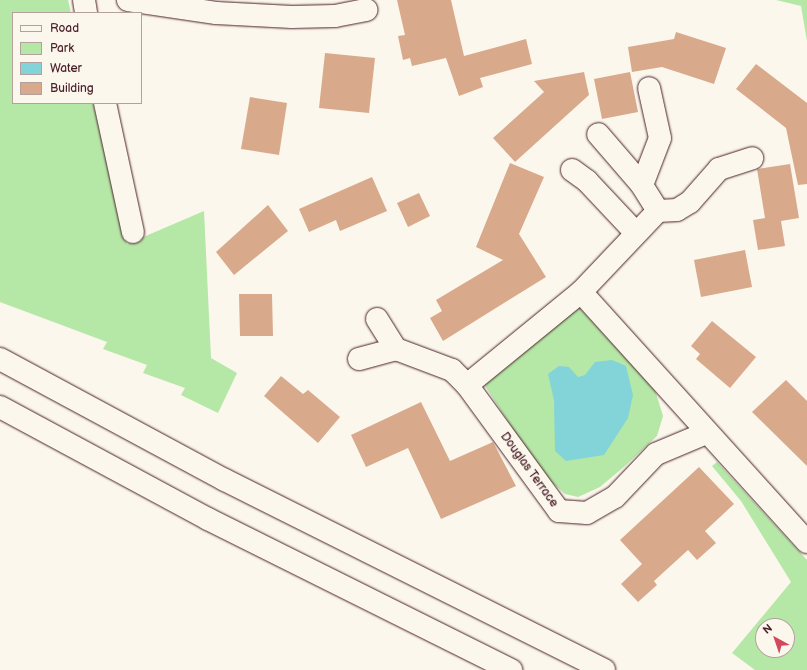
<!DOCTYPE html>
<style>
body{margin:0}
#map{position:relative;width:807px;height:670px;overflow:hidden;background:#fbf7ec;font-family:"Balsamiq Sans",sans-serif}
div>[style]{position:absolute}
.green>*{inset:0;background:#b5e7a6}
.water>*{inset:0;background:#82d4d9}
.building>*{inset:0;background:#d9a98b}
.roads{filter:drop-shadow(0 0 1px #4a1f2b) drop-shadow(0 0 1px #4a1f2b)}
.minor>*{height:22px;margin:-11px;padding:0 11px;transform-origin:11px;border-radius:11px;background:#fbf7ec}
.highway>*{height:22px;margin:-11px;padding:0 11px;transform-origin:11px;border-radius:11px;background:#fbf7ec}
span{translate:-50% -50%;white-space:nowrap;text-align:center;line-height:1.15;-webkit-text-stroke:4px #fbf7ec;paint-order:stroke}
.street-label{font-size:12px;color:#4a1f2b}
.legend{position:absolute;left:12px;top:12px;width:130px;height:92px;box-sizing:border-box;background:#fbf7ec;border:1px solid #b4a19f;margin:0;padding:5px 7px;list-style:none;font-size:12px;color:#4a1f2b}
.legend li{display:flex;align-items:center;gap:8px;height:20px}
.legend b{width:20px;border:1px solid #b4a19f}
.north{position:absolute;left:755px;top:618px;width:40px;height:40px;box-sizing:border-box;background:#fbf7ec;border:1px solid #b4a19f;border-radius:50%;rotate:320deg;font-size:11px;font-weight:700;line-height:16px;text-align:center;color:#4a1f2b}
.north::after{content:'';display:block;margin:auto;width:14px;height:18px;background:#d1495b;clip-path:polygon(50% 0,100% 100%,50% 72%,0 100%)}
</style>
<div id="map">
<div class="green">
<div style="clip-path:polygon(0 0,68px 0,71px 13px,13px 13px,13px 103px,93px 103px,127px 244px,204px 211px,211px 358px,237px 373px,218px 413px,181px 395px,185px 388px,143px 373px,147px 365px,103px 349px,107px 342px,0 302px)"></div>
<div style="clip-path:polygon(776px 0,807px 0,807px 41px,801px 6px)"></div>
<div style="clip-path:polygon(577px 305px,655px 390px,663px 416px,657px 436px,625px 466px,600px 487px,578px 497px,565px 494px,541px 473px,482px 381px)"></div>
<div style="clip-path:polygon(evenodd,717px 462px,807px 560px,807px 670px,755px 670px,732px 653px,791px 582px,741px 501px,712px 466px,717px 462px,763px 626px,787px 626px,787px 650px,763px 650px,763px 626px)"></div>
</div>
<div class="water">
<div style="clip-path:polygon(612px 360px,626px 366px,633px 395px,628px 418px,604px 455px,566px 461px,555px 451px,554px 400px,548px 374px,559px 366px,569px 367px,578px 377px,585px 375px,595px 362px)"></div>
</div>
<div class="building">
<div style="clip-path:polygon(397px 0,451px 0,464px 56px,526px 39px,532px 64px,480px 78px,483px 87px,459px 96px,446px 58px,412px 66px,410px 58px,403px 60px,398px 36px,405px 35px)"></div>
<div style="clip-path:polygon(676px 32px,726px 48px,714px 84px,662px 67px,632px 72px,628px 47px,674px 39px)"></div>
<div style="clip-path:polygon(325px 53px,375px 58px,369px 113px,319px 108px)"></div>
<div style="clip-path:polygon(756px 64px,807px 103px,807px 184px,798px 185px,786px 128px,736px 89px)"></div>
<div style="clip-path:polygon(584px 72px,589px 95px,515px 162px,493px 138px,544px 92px,534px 81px)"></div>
<div style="clip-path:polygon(630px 72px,638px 112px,602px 119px,594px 79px)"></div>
<div style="clip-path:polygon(250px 97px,287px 103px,279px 155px,241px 149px)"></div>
<div style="clip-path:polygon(510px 163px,544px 177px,519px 234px,546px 277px,443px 341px,430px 318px,442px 311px,436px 300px,503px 260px,476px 247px)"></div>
<div style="clip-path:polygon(790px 164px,799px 218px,781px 221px,785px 246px,758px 250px,753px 220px,765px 218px,757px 169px)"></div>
<div style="clip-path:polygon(372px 177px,387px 211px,340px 231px,336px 220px,309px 232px,299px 209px)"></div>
<div style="clip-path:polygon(419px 193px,430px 216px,408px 227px,397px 203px)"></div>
<div style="clip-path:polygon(268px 205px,288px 231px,234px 275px,216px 252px)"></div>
<div style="clip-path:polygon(745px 250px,752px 287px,701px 297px,694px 260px)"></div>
<div style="clip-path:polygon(239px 294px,272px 294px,273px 336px,240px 336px)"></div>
<div style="clip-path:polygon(712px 321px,756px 357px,730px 388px,696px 359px,700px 354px,691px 346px)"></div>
<div style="clip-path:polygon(281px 376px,303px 394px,308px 390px,340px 417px,318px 443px,264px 396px)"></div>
<div style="clip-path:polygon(786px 380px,807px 401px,807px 466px,752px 412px)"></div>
<div style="clip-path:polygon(421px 402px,450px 461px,493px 442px,516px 486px,441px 519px,408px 448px,366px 467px,351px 435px)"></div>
<div style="clip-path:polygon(699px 467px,734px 504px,705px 531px,716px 543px,697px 560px,688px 550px,654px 581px,657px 585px,638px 602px,621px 584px,642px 564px,620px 540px)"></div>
</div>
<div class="roads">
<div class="minor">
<div style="left:84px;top:0;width:13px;rotate:81deg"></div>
<div style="left:128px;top:0;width:89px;rotate:8.4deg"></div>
<div style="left:216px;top:13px;width:76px;rotate:3deg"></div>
<div style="left:292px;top:17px;width:43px;rotate:-1.3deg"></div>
<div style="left:335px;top:16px;width:32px;rotate:-11deg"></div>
<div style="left:105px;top:103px;width:132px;rotate:77.8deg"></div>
<div style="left:572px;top:170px;width:19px;rotate:36deg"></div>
<div style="left:587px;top:181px;width:71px;rotate:46.7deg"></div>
<div style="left:642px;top:185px;width:50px;rotate:-69deg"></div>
<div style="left:660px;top:138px;width:51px;rotate:-102.4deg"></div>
<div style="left:658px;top:211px;width:19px;rotate:-3deg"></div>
<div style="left:677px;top:210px;width:15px;rotate:-32deg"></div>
<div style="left:690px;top:202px;width:44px;rotate:-48.7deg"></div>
<div style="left:719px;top:169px;width:35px;rotate:-18deg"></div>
<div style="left:581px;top:292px;width:337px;rotate:47.9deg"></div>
<div style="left:377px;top:319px;width:36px;rotate:58deg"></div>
<div style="left:396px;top:349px;width:60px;rotate:20.6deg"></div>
<div style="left:452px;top:370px;width:21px;rotate:45deg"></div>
<div style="left:467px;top:385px;width:156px;rotate:53.9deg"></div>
<div style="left:559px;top:511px;width:28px;rotate:4deg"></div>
<div style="left:587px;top:513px;width:32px;rotate:-30deg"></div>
<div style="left:615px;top:497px;width:59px;rotate:-46.4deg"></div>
<div style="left:656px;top:454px;width:54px;rotate:-22.8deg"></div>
<div style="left:359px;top:359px;width:38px;rotate:-15deg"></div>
<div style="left:467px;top:385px;width:147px;rotate:-39.2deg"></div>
<div style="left:581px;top:292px;width:112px;rotate:-46.5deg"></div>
<div style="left:658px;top:211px;width:31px;rotate:-122deg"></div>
<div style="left:642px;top:185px;width:67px;rotate:-130.8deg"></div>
</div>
<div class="highway">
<div style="left:0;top:359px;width:255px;rotate:28.3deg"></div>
<div style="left:225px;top:480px;width:424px;rotate:26.6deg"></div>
<div style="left:0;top:407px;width:236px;rotate:28.3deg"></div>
<div style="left:208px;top:519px;width:339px;rotate:26.5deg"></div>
</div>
</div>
<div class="street-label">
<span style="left:529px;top:470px;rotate:54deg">Douglas Terrace</span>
</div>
<ul class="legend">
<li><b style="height:5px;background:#fbf7ec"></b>Road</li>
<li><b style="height:11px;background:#b5e7a6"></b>Park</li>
<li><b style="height:11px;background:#82d4d9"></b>Water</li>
<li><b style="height:11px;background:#d9a98b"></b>Building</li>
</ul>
<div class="north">N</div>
</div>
